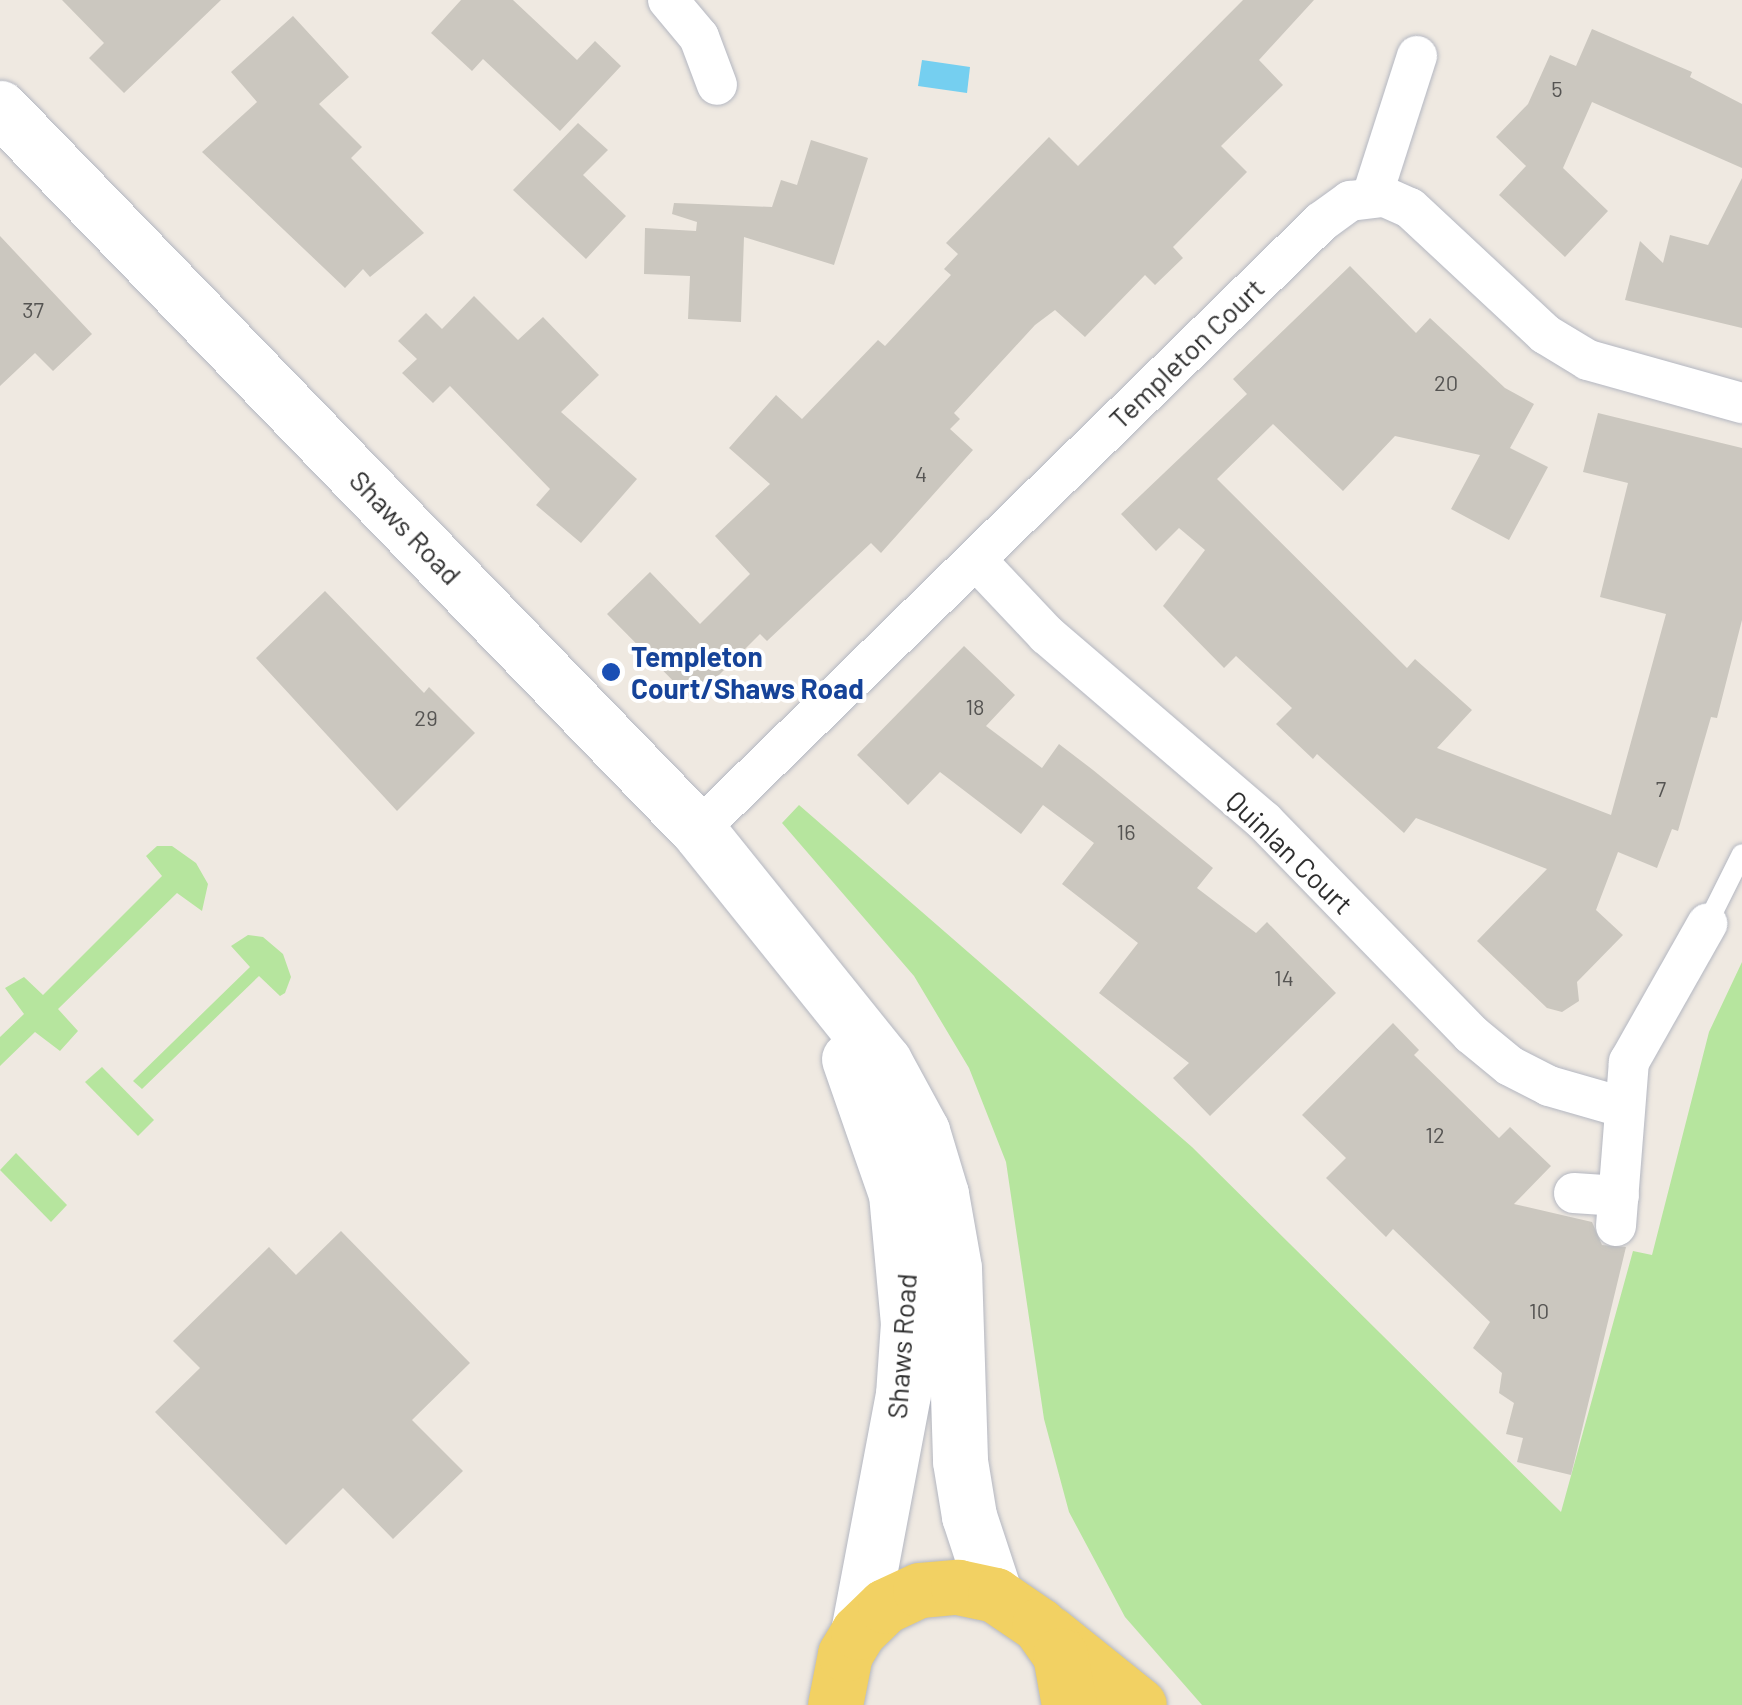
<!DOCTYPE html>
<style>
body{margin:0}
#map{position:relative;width:1742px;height:1705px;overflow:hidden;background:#efe9e1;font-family:Barlow,sans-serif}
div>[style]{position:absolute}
.green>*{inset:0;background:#b6e59e}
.water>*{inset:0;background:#75cff0}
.building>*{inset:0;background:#cbc7bf}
.roads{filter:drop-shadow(0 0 2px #b4b7c1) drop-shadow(0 0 2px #b4b7c1)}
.lane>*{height:20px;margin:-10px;padding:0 10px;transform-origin:10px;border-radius:10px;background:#fff}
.street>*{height:40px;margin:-20px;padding:0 20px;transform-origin:20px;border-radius:20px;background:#fff}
.secondary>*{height:55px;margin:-27.5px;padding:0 27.5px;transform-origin:27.5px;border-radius:27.5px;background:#fff}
.primary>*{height:55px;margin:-27.5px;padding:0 27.5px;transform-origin:27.5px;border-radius:27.5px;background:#f2d163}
.dots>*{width:28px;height:28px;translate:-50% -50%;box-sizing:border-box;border:5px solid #fff;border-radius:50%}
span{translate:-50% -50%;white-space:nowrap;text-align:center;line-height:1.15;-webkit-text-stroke:8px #fff;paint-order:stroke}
.number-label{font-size:22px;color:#555452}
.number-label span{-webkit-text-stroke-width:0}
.street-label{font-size:28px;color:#2e2e2e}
.transit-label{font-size:28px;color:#164399;font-weight:700}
.left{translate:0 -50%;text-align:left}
</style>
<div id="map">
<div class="green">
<div style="clip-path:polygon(799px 805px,1192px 1147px,1561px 1512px,1633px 1251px,1652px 1255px,1709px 1032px,1742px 962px,1742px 1705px,1202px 1705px,1125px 1617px,1069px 1512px,1044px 1419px,1006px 1162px,969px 1068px,914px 976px,782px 823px)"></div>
<div style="clip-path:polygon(157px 846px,172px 846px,196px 863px,208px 884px,202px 911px,177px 893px,58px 1009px,78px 1031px,60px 1051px,35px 1032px,0 1066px,0 1037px,24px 1014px,5px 988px,24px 977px,43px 995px,162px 876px,146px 856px)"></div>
<div style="clip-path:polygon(248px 935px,263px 937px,283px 954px,291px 977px,285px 993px,280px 996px,259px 976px,142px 1089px,133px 1081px,250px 967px,231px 946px)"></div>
<div style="clip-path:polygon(102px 1067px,154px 1120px,138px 1136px,85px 1082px)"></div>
<div style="clip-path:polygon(16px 1153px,67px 1205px,51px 1222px,0 1170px)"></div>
</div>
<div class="water">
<div style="clip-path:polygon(922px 60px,970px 67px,967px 93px,918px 86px)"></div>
</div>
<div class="building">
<div style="clip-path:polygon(62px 0,221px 0,124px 93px,89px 58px,104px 43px)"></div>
<div style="clip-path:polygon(461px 0,513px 0,577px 60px,595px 41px,621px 66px,560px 131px,483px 59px,472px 71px,431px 33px)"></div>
<div style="clip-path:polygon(1243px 0,1314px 0,1259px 60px,1283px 85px,1221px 146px,1247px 172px,1173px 247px,1183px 258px,1155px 285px,1145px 275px,1085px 337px,1055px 310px,1035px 325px,954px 413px,960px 419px,950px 429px,973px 450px,881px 553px,871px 543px,767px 641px,760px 634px,693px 701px,607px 614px,650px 572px,700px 624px,750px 574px,715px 536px,770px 484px,729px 448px,776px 395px,802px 419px,878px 340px,885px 346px,951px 275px,944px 269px,958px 254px,946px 243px,1049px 137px,1078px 166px)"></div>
<div style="clip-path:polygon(293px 16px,349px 77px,319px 104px,362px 147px,351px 158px,424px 233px,370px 277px,363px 269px,345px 288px,202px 152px,257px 102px,231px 72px)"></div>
<div style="clip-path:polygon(1592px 29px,1692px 72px,1690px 77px,1742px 104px,1742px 168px,1592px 102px,1563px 168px,1608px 211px,1565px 257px,1499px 195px,1526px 166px,1496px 137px,1528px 104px,1550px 55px,1576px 66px)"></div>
<div style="clip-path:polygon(578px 123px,608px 150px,583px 175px,626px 216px,586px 259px,513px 190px)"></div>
<div style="clip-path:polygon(811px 140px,868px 158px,834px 265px,744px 237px,741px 322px,688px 319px,690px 276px,644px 274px,645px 228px,696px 231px,697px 222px,672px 214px,674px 203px,772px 207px,781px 180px,797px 185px)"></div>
<div style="clip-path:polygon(1742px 178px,1742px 328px,1625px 300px,1640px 241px,1663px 263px,1670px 235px,1708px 245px)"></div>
<div style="clip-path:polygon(0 236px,92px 334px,53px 371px,35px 353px,0 386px)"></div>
<div style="clip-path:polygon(1350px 266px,1416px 333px,1430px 318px,1505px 388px,1534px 404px,1510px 448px,1548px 467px,1509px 540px,1451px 509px,1480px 455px,1395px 436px,1343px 491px,1273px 424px,1217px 479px,1407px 668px,1415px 659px,1472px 710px,1437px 748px,1611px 815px,1666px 614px,1600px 597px,1628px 483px,1583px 472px,1598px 413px,1742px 448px,1742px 620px,1717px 718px,1711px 717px,1678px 831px,1672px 829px,1657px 868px,1618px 852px,1596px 910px,1623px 935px,1577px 982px,1579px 1001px,1562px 1012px,1547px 1008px,1477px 941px,1547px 869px,1416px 818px,1404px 833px,1317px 754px,1313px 759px,1276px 724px,1292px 708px,1236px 656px,1224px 668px,1163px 606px,1205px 550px,1179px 528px,1156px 551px,1121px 514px,1247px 394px,1233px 379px)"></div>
<div style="clip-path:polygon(474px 296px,518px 340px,543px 317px,599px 375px,561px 412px,637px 479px,581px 543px,536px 505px,550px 489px,450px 386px,433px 403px,402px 373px,417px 359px,398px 341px,426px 313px,442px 329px)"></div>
<div style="clip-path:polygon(325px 591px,424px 693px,429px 687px,475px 733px,397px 811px,256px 658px)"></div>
<div style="clip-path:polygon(964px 646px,1015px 695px,986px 726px,1042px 768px,1059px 744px,1093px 770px,1213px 868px,1197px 888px,1256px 933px,1267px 922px,1336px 993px,1210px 1116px,1173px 1078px,1189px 1063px,1099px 993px,1138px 943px,1062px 884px,1094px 843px,1043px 805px,1021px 834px,940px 772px,908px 805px,857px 755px)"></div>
<div style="clip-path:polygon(1393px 1023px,1419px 1050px,1414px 1055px,1499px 1138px,1510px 1127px,1551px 1166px,1514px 1204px,1592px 1222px,1602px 1245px,1626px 1247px,1571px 1475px,1517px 1462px,1523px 1438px,1506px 1434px,1514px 1403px,1499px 1393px,1502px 1373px,1473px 1348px,1490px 1322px,1393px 1229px,1386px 1237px,1326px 1178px,1346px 1158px,1302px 1115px)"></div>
<div style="clip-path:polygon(341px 1231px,470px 1363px,412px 1420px,463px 1471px,393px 1539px,343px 1488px,286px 1545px,155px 1412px,200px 1368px,173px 1341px,269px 1247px,296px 1275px)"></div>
</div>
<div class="roads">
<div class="lane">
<div style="left:1707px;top:924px;width:78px;rotate:-63.4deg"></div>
</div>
<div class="street">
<div style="left:668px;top:0;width:48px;rotate:50deg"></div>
<div style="left:699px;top:37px;width:51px;rotate:69.4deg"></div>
<div style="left:1372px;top:196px;width:147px;rotate:-72.2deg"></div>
<div style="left:977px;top:561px;width:102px;rotate:46.6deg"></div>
<div style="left:1047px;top:635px;width:286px;rotate:40.6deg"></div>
<div style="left:1264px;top:821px;width:297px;rotate:45.8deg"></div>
<div style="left:1471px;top:1034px;width:50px;rotate:39.4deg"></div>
<div style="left:1510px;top:1066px;width:44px;rotate:27.1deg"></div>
<div style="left:1549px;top:1086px;width:76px;rotate:16deg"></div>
<div style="left:698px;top:830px;width:871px;rotate:-44.3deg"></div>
<div style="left:1321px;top:222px;width:36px;rotate:-36deg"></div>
<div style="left:1350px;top:201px;width:35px;rotate:-7deg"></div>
<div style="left:1385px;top:197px;width:27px;rotate:24deg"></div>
<div style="left:1410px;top:208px;width:185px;rotate:43deg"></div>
<div style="left:1545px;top:334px;width:50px;rotate:31.2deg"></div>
<div style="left:1588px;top:360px;width:160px;rotate:15.6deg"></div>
<div style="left:1574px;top:1193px;width:45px;rotate:3.8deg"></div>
<div style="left:1616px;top:1226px;width:165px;rotate:-85.5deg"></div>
<div style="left:1629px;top:1062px;width:159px;rotate:-60.5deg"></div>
</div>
<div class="secondary">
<div style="left:0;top:108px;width:1004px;rotate:45.97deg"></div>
<div style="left:698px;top:830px;width:297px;rotate:51.2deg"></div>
<div style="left:884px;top:1061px;width:80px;rotate:61.5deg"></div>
<div style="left:922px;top:1131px;width:66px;rotate:73.2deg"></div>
<div style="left:941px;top:1194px;width:75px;rotate:80deg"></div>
<div style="left:954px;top:1268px;width:193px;rotate:88.2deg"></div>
<div style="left:960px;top:1461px;width:56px;rotate:80.7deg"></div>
<div style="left:969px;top:1516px;width:83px;rotate:71.8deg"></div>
<div style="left:849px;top:1059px;width:143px;rotate:70.8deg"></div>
<div style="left:896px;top:1194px;width:130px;rotate:84.7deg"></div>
<div style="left:908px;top:1323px;width:71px;rotate:94deg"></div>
<div style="left:903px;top:1394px;width:242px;rotate:100.7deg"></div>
</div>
<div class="primary">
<div style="left:1049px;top:1633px;width:115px;rotate:38.7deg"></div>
<div style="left:835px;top:1705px;width:52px;rotate:-78.9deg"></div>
<div style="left:845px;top:1654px;width:26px;rotate:-59deg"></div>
<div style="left:858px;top:1632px;width:37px;rotate:-44deg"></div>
<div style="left:885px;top:1606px;width:38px;rotate:-25deg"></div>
<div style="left:920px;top:1590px;width:38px;rotate:-5deg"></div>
<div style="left:958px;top:1587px;width:38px;rotate:12deg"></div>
<div style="left:995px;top:1595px;width:53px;rotate:34.3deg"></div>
<div style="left:1039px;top:1625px;width:37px;rotate:55deg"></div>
<div style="left:1060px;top:1655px;width:51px;rotate:79.8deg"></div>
</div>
</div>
<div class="dots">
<div style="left:611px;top:672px;background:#1a4fb4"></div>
</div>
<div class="number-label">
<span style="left:1557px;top:89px">5</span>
<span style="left:33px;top:310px">37</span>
<span style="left:1446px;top:383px">20</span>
<span style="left:921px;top:474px">4</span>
<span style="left:975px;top:707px">18</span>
<span style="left:426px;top:718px">29</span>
<span style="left:1661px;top:789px">7</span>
<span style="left:1126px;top:832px">16</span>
<span style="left:1284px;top:978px">14</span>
<span style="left:1435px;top:1135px">12</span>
<span style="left:1539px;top:1311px">10</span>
</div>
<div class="street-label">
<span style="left:1186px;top:353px;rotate:-44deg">Templeton Court</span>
<span style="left:406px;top:527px;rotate:46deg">Shaws Road</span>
<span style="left:1290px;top:852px;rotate:44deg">Quinlan Court</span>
<span style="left:901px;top:1346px;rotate:-86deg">Shaws Road</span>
</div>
<div class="transit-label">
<span class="left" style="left:631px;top:672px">Templeton<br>Court/Shaws Road</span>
</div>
</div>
